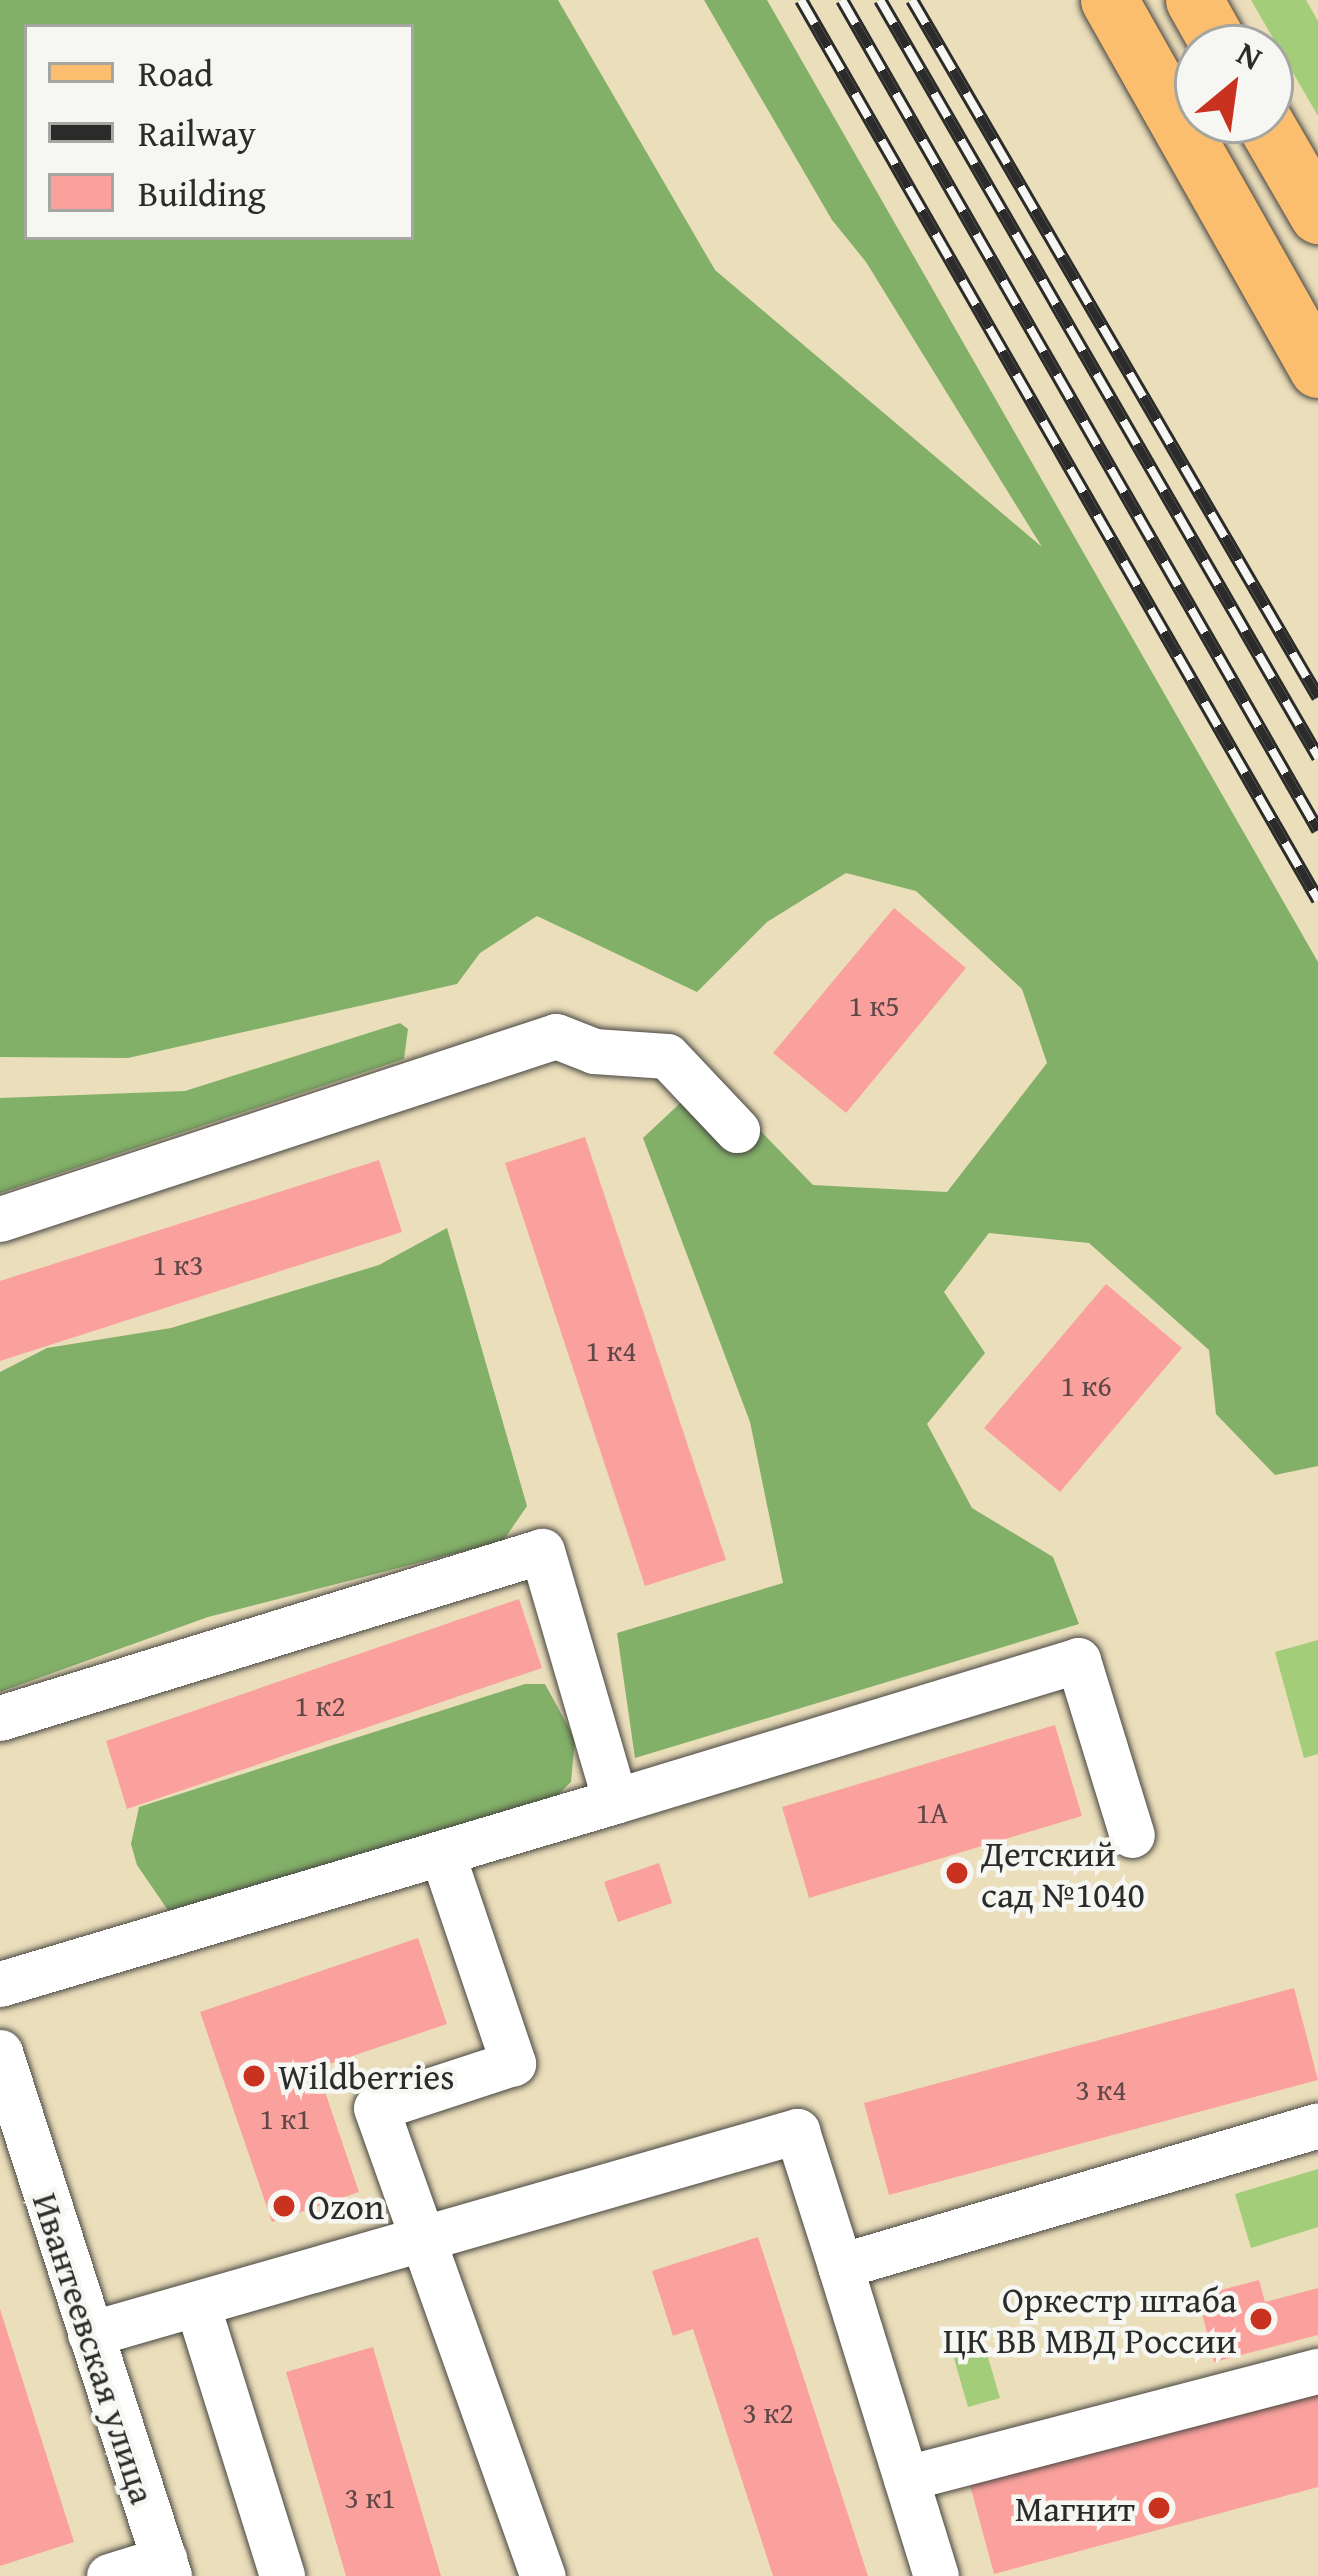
<!DOCTYPE html>
<meta charset="utf-8">
<style>
body{margin:0}
#map{position:relative;width:1318px;height:2576px;overflow:hidden;background:#ebdebb;font-family:"Gentium Book Plus",serif}
div>[style]{position:absolute}
.green>*{inset:0;background:#a4cd79}
.forest>*{inset:0;background:#83b069}
.building>*{inset:0;background:#fba19d}
.roads{filter:drop-shadow(0 0 3px #484641) drop-shadow(0 0 3px #484641)}
.minor>*{height:45px;margin:-22.5px;padding:0 22.5px;transform-origin:22.5px;border-radius:22.5px;background:#fff}
.major>*{height:57px;margin:-28.5px;padding:0 28.5px;transform-origin:28.5px;border-radius:28.5px;background:#fbbe6e}
.rail>*{height:14px;margin-top:-7px;transform-origin:0;background:repeating-linear-gradient(90deg,#f6f6f2 0 27px,#2b2b2b 0 54px);box-sizing:border-box;border-block:3px solid #2b2b2b}
.dots>*{width:33px;height:33px;translate:-50% -50%;box-sizing:border-box;border:6px solid #f6f6f2;border-radius:50%}
span{translate:-50% -50%;white-space:nowrap;text-align:center;line-height:1.15;-webkit-text-stroke:9px #f6f6f2;paint-order:stroke}
.number-label{font-size:30px;color:#5f4848}
.number-label span{-webkit-text-stroke-width:0}
.poi-label{font-size:36px;color:#2b2b2b}
.left{translate:0 -50%;text-align:left}
.right{translate:-100% -50%;text-align:right}
.street-label{font-size:36px;color:#2b2b2b}
.legend{position:absolute;left:24px;top:24px;width:390px;height:216px;box-sizing:border-box;background:#f6f6f2;border:3px solid #a5a5a2;margin:0;padding:15px 21px;list-style:none;font-size:36px;color:#2b2b2b}
.legend li{display:flex;align-items:center;gap:24px;height:60px}
.legend b{width:60px;border:3px solid #a5a5a2}
.north{position:absolute;left:1174px;top:24px;width:120px;height:120px;box-sizing:border-box;background:#f6f6f2;border:3px solid #a5a5a2;border-radius:50%;rotate:29deg;font-size:33px;font-weight:700;line-height:48px;text-align:center;color:#2b2b2b}
.north::after{content:'';display:block;margin:auto;width:42px;height:54px;background:#c8321e;clip-path:polygon(50% 0,100% 100%,50% 72%,0 100%)}
</style>
<div id="map">
<div class="green">
<div style="clip-path:polygon(1251px 0,1306px 0,1318px 21px,1318px 116px)"></div>
<div style="clip-path:polygon(1318px 1640px,1318px 1754px,1304px 1758px,1275px 1652px)"></div>
<div style="clip-path:polygon(1318px 2169px,1318px 2227px,1251px 2248px,1235px 2194px)"></div>
<div style="clip-path:polygon(980px 2330px,1000px 2398px,968px 2407px,948px 2338px)"></div>
</div>
<div class="forest">
<div style="clip-path:polygon(evenodd,0 0,558px 0,715px 270px,1042px 547px,866px 262px,832px 220px,704px 0,767px 0,1318px 962px,1318px 1466px,1275px 1475px,1216px 1414px,1209px 1350px,1089px 1243px,989px 1233px,944px 1292px,985px 1353px,927px 1424px,972px 1508px,1053px 1557px,1079px 1624px,635px 1758px,617px 1633px,783px 1583px,750px 1422px,643px 1138px,708px 1077px,813px 1185px,947px 1192px,1047px 1063px,1022px 989px,916px 891px,846px 873px,767px 922px,697px 992px,537px 916px,480px 953px,457px 984px,128px 1058px,0 1057px,0 0,27px 27px,411px 27px,411px 237px,27px 237px,27px 27px)"></div>
<div style="clip-path:polygon(400px 1023px,408px 1029px,404px 1059px,0 1193px,0 1098px,185px 1091px)"></div>
<div style="clip-path:polygon(447px 1228px,527px 1506px,503px 1541px,208px 1617px,0 1692px,0 1372px,47px 1348px,171px 1328px,379px 1265px)"></div>
<div style="clip-path:polygon(525px 1684px,545px 1684px,575px 1739px,571px 1782px,542px 1810px,176px 1922px,137px 1865px,131px 1844px,139px 1807px)"></div>
</div>
<div class="building">
<div style="clip-path:polygon(894px 908px,966px 968px,846px 1113px,773px 1053px)"></div>
<div style="clip-path:polygon(585px 1137px,726px 1560px,645px 1586px,505px 1163px)"></div>
<div style="clip-path:polygon(379px 1160px,402px 1232px,0 1361px,0 1281px)"></div>
<div style="clip-path:polygon(1106px 1284px,1182px 1348px,1060px 1492px,984px 1428px)"></div>
<div style="clip-path:polygon(519px 1599px,542px 1668px,127px 1809px,106px 1741px)"></div>
<div style="clip-path:polygon(1055px 1725px,1082px 1816px,809px 1898px,782px 1807px)"></div>
<div style="clip-path:polygon(659px 1863px,672px 1903px,618px 1922px,604px 1882px)"></div>
<div style="clip-path:polygon(418px 1938px,447px 2024px,317px 2068px,359px 2192px,272px 2222px,200px 2012px)"></div>
<div style="clip-path:polygon(1294px 1988px,1318px 2080px,889px 2195px,864px 2103px)"></div>
<div style="clip-path:polygon(758px 2237px,868px 2576px,773px 2576px,693px 2329px,673px 2336px,652px 2271px)"></div>
<div style="clip-path:polygon(1259px 2280px,1265px 2302px,1318px 2288px,1318px 2335px,1214px 2362px,1198px 2296px)"></div>
<div style="clip-path:polygon(0 2309px,74px 2542px,0 2566px)"></div>
<div style="clip-path:polygon(373px 2347px,395px 2422px,441px 2576px,346px 2576px,286px 2372px)"></div>
<div style="clip-path:polygon(1318px 2392px,1318px 2487px,994px 2574px,970px 2485px)"></div>
</div>
<div class="roads">
<div class="minor">
<div style="left:0;top:1219px;width:585px;rotate:-18.22deg"></div>
<div style="left:556px;top:1036px;width:41px;rotate:21.5deg"></div>
<div style="left:594px;top:1051px;width:73px;rotate:3.9deg"></div>
<div style="left:667px;top:1056px;width:102px;rotate:46.6deg"></div>
<div style="left:0;top:1718px;width:567px;rotate:-17.13deg"></div>
<div style="left:542px;top:1551px;width:260px;rotate:73.7deg"></div>
<div style="left:615px;top:1801px;width:642px;rotate:163.43deg"></div>
<div style="left:615px;top:1801px;width:484px;rotate:-16.9deg"></div>
<div style="left:1078px;top:1660px;width:183px;rotate:72.9deg"></div>
<div style="left:443px;top:1856px;width:219px;rotate:71.3deg"></div>
<div style="left:513px;top:2063px;width:144px;rotate:161.8deg"></div>
<div style="left:376px;top:2108px;width:497px;rotate:70.4deg"></div>
<div style="left:0;top:2052px;width:551px;rotate:72.12deg"></div>
<div style="left:197px;top:2304px;width:285px;rotate:72.6deg"></div>
<div style="left:90px;top:2334px;width:736px;rotate:-16.02deg"></div>
<div style="left:797px;top:2131px;width:142px;rotate:72.3deg"></div>
<div style="left:906px;top:2478px;width:426px;rotate:-14.6deg"></div>
<div style="left:109px;top:2576px;width:58px;rotate:-17.2deg"></div>
<div style="left:936px;top:2576px;width:325px;rotate:-107.2deg"></div>
<div style="left:840px;top:2266px;width:498px;rotate:-16.4deg"></div>
</div>
<div class="major">
<div style="left:1109px;top:0;width:424px;rotate:60.5deg"></div>
<div style="left:1194px;top:0;width:55px;rotate:60.6deg"></div>
<div style="left:1263px;top:120px;width:110px;rotate:59.9deg"></div>
</div>
</div>
<div class="rail">
<div style="left:801px;top:0;width:1038px;rotate:60.13deg"></div>
<div style="left:842px;top:0;width:957px;rotate:60.17deg"></div>
<div style="left:880px;top:0;width:875px;rotate:59.95deg"></div>
<div style="left:912px;top:0;width:807px;rotate:59.78deg"></div>
</div>
<div class="dots">
<div style="left:957px;top:1873px;background:#c8321e"></div>
<div style="left:254px;top:2076px;background:#c8321e"></div>
<div style="left:284px;top:2206px;background:#c8321e"></div>
<div style="left:1261px;top:2319px;background:#c8321e"></div>
<div style="left:1159px;top:2508px;background:#c8321e"></div>
</div>
<div class="number-label">
<span style="left:874px;top:1005px">1 к5</span>
<span style="left:178px;top:1264px">1 к3</span>
<span style="left:611px;top:1350px">1 к4</span>
<span style="left:1086px;top:1385px">1 к6</span>
<span style="left:320px;top:1705px">1 к2</span>
<span style="left:932px;top:1812px">1А</span>
<span style="left:1101px;top:2089px">3 к4</span>
<span style="left:285px;top:2118px">1 к1</span>
<span style="left:768px;top:2412px">3 к2</span>
<span style="left:370px;top:2497px">3 к1</span>
</div>
<div class="poi-label">
<span class="left" style="left:981px;top:1873px">Детский<br>сад №1040</span>
<span class="left" style="left:278px;top:2076px">Wildberries</span>
<span class="left" style="left:308px;top:2206px">Ozon</span>
<span class="right" style="left:1237px;top:2319px">Оркестр штаба<br>ЦК ВВ МВД России</span>
<span class="right" style="left:1135px;top:2508px">Магнит</span>
</div>
<div class="street-label">
<span style="left:95px;top:2348px;rotate:72deg">Ивантеевская улица</span>
</div>
<ul class="legend">
<li><b style="height:15px;background:#fbbe6e"></b>Road</li>
<li><b style="height:15px;background:#2b2b2b"></b>Railway</li>
<li><b style="height:33px;background:#fba19d"></b>Building</li>
</ul>
<div class="north">N</div>
</div>
